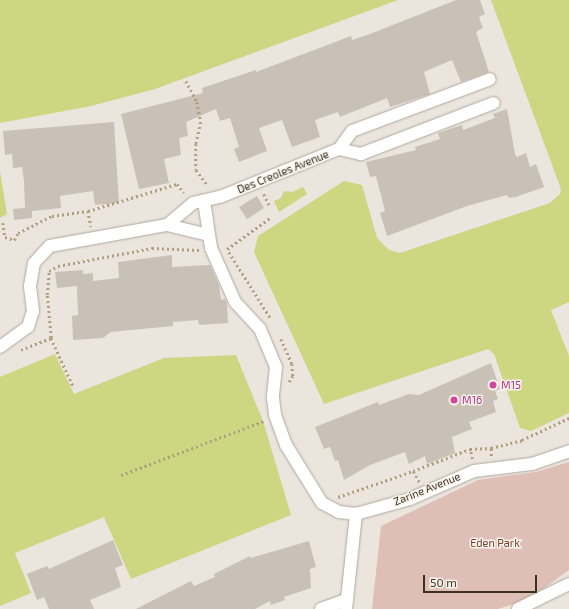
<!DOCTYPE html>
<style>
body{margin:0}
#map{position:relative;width:569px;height:609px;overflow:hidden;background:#ebe5de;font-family:"Exo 2",sans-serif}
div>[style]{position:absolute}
.green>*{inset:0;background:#dfbeb5}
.water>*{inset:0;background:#cdd681}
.building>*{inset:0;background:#c9c1b6}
.path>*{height:2.5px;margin-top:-1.25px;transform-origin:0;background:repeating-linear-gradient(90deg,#b29e7c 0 2px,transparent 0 5px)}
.roads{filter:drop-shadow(0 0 1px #b0a89d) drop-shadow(0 0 1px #b0a89d)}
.street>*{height:12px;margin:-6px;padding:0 6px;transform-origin:6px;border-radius:6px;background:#fff}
.dots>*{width:11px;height:11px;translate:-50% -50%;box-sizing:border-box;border:2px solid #f8f3ef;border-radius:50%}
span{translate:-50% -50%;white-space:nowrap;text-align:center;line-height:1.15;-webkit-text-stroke:3px #f8f3ef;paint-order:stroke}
.street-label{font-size:11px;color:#3c331e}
.hotel-label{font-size:11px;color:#b23c85}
.left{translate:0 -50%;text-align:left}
.park-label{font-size:11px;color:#764125}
.scale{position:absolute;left:423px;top:575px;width:114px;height:18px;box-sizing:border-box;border:2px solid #3c331e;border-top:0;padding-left:5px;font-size:12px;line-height:14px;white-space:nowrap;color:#3c331e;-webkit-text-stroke:3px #f8f3ef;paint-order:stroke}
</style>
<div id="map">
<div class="green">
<div style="clip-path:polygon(569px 462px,569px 570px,529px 599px,498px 609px,372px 609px,381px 526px,478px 480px,536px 472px)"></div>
</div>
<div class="water">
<div style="clip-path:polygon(0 0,398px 0,155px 89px,91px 106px,0 123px)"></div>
<div style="clip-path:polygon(491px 0,569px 0,569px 302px,551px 310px,569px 356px,569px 413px,531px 431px,520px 428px,494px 354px,488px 349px,324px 404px,254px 252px,258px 236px,344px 181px,362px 185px,377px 238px,389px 250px,400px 253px,550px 203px,560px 194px,561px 189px)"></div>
<div style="clip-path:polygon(0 171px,7px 214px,0 218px)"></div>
<div style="clip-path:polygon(303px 187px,307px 194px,279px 212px,274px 201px,281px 198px,284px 191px,292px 192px)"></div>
<div style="clip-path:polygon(55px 354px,74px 394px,164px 358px,236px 355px,263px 421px,291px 515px,131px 579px,104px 517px,15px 553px,31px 593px,0 606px,0 377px)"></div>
</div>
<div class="building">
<div style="clip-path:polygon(456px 0,480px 0,485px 14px,479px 17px,483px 28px,476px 32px,489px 72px,461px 82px,452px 60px,424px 72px,430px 94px,390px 107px,387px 98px,340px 117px,338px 112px,315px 120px,320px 137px,292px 147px,282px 120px,259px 128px,267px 151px,239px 162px,234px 149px,239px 147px,230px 118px,220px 121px,216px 109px,186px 122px,188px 136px,179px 138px,181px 155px,164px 159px,169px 183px,139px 189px,121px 114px,203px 93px,202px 88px,256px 70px,256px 72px,351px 36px,352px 40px,370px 34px)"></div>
<div style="clip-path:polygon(507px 109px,515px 154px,517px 157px,526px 153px,530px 167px,536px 164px,544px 187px,516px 197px,509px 198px,507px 195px,467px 206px,387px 236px,380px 213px,385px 211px,376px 176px,370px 177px,366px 162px,416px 150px,415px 147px,440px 139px,438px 133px,462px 125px,463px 130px,495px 118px,493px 114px)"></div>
<div style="clip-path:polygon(114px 122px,119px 203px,95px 205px,93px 191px,60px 196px,61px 208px,32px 211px,32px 218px,14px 220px,13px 209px,25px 208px,24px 181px,22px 167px,13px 168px,12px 154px,5px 155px,3px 131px)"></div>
<div style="clip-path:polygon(257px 196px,264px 208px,247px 219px,239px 207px)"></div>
<div style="clip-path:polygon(172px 255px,172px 267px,210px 265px,219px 285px,221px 300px,225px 299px,227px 303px,228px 323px,199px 325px,198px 320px,173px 322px,173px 326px,111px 332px,103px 338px,73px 340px,72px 316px,78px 315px,77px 286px,57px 288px,55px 272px,83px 270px,83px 274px,93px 273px,93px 281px,119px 278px,118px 262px)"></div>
<div style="clip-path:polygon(491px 363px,500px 389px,495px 391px,498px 399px,493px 401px,496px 412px,469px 422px,472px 429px,452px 437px,455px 453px,427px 464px,425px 456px,409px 464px,405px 452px,370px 465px,344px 480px,338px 460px,335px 461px,330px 447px,324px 449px,315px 427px,378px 402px,379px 405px,409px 394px,419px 395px)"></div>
<div style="clip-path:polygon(113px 540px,123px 565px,115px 568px,121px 587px,90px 600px,94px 609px,49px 609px,44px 597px,37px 600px,27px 574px,47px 566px,49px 569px)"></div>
<div style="clip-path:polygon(309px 541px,316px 567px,310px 569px,311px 588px,284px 597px,285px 600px,271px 605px,270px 601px,255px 609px,136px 609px,191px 581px,194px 586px,215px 577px,214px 574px,250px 556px,251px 558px)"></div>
</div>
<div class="path">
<div style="left:186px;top:81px;width:24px;rotate:62deg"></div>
<div style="left:197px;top:102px;width:20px;rotate:79deg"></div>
<div style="left:201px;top:122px;width:23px;rotate:103deg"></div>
<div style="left:196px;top:144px;width:26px;rotate:90deg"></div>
<div style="left:196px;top:170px;width:20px;rotate:53deg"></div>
<div style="left:264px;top:194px;width:14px;rotate:65deg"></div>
<div style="left:88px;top:211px;width:93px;rotate:-16.9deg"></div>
<div style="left:177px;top:184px;width:11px;rotate:52deg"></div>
<div style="left:3px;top:223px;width:14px;rotate:82deg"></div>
<div style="left:5px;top:237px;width:9px;rotate:18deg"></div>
<div style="left:14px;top:240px;width:8px;rotate:-60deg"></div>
<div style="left:18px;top:233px;width:38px;rotate:-27deg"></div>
<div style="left:52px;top:216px;width:36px;rotate:-8deg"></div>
<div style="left:88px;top:211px;width:16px;rotate:79deg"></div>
<div style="left:227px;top:249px;width:53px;rotate:-35.8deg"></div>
<div style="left:229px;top:252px;width:79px;rotate:57.9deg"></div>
<div style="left:51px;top:338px;width:55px;rotate:65.3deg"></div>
<div style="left:281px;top:339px;width:27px;rotate:66deg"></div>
<div style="left:292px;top:364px;width:12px;rotate:85deg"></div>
<div style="left:293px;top:376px;width:8px;rotate:120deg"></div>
<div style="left:21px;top:350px;width:32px;rotate:-22deg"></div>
<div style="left:51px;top:338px;width:43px;rotate:-95.3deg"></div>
<div style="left:47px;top:295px;width:24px;rotate:-85deg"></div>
<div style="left:49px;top:271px;width:10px;rotate:-29deg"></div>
<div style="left:58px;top:266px;width:96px;rotate:-10.8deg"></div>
<div style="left:152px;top:248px;width:47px;rotate:2.4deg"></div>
<div style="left:491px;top:456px;width:8px;rotate:-90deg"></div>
<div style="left:491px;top:448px;width:32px;rotate:-14deg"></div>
<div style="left:522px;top:440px;width:52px;rotate:-25.1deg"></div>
<div style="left:472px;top:459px;width:10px;rotate:-101deg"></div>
<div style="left:470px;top:449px;width:21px;rotate:-3deg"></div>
<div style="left:121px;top:475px;width:153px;rotate:-20.7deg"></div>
<div style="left:419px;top:482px;width:13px;rotate:-119deg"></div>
<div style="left:413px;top:471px;width:61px;rotate:-21.1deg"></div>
<div style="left:338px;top:497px;width:79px;rotate:-19.1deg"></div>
</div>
<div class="roads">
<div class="street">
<div style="left:339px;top:149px;width:22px;rotate:-54deg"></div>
<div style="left:352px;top:131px;width:147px;rotate:-20.6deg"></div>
<div style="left:204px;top:201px;width:48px;rotate:81.5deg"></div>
<div style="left:211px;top:248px;width:59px;rotate:66deg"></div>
<div style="left:235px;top:302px;width:37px;rotate:47deg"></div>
<div style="left:260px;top:329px;width:41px;rotate:67.2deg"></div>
<div style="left:276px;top:367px;width:31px;rotate:96deg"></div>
<div style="left:273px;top:398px;width:17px;rotate:83deg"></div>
<div style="left:275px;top:415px;width:32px;rotate:70deg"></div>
<div style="left:286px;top:445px;width:68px;rotate:58.2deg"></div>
<div style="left:322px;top:503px;width:19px;rotate:28deg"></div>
<div style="left:339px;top:512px;width:17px;rotate:7deg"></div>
<div style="left:167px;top:225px;width:34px;rotate:-40deg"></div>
<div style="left:193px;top:203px;width:28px;rotate:-13deg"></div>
<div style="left:220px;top:197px;width:128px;rotate:-22deg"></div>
<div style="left:339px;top:149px;width:23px;rotate:13deg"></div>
<div style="left:361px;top:154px;width:142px;rotate:-21deg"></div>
<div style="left:0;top:347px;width:34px;rotate:-36deg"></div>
<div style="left:28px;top:327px;width:17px;rotate:-73deg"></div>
<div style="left:33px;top:311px;width:25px;rotate:-97deg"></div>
<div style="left:30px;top:286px;width:23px;rotate:-80deg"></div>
<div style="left:34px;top:263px;width:23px;rotate:-47deg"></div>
<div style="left:50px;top:246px;width:119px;rotate:-10.2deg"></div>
<div style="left:167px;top:225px;width:43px;rotate:13.4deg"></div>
<div style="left:321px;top:609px;width:27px;rotate:-20deg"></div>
<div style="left:346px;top:609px;width:96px;rotate:-84deg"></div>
<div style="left:356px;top:514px;width:56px;rotate:-15.5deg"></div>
<div style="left:410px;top:499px;width:70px;rotate:-23.6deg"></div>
<div style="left:474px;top:471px;width:58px;rotate:-6.9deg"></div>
<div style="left:532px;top:464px;width:39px;rotate:-19deg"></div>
<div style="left:518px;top:609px;width:57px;rotate:-26.1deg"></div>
</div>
</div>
<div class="dots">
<div style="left:493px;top:385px;background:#d1479c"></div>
<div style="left:454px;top:400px;background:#d1479c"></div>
</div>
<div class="street-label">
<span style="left:283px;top:172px;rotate:-22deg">Des Creoles Avenue</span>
<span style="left:427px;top:489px;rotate:-22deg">Zarine Avenue</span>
</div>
<div class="hotel-label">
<span class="left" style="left:501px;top:385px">M15</span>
<span class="left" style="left:462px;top:400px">M16</span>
</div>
<div class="park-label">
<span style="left:495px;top:543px">Eden Park</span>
</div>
<div class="scale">50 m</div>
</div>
